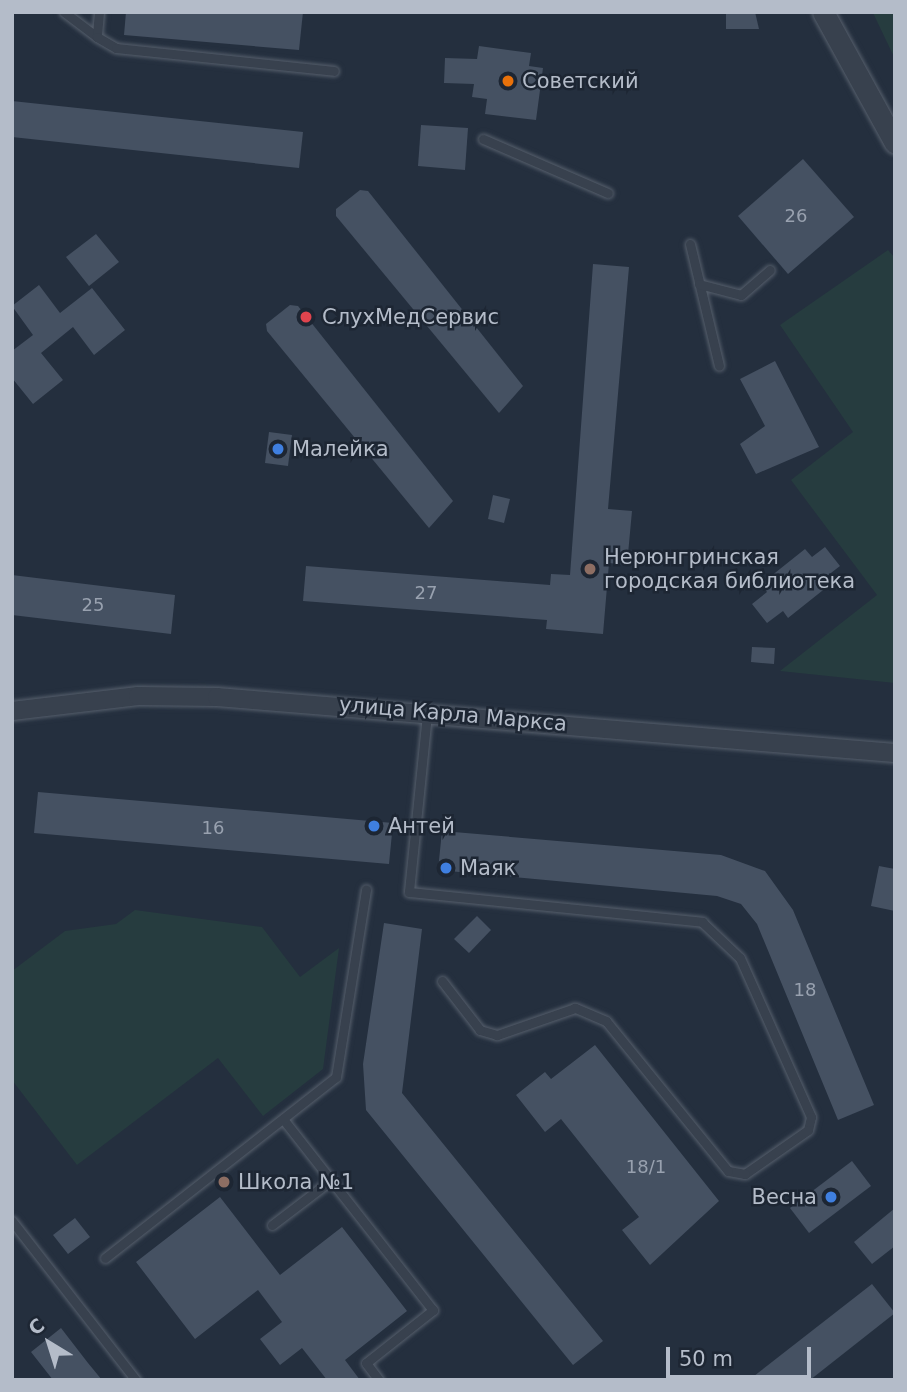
<!DOCTYPE html>
<meta charset="utf-8">
<style>
body{margin:0}
#map{position:relative;width:907px;height:1392px;overflow:hidden;background:#242f3e;font-family:"DejaVu Sans",sans-serif}
div>[style]{position:absolute}
.green>*{inset:0;background:#263c3f}
.building>*{inset:0;background:#455162}
.roads{filter:drop-shadow(0 0 2px #565f6c) drop-shadow(0 0 2px #565f6c)}
.service>*{height:9px;margin:-4.5px;padding:0 4.5px;transform-origin:4.5px;border-radius:4.5px;background:#38414e}
.minor>*{height:18px;margin:-9px;padding:0 9px;transform-origin:9px;border-radius:9px;background:#38414e}
.tertiary>*{height:21px;margin:-10.5px;padding:0 10.5px;transform-origin:10.5px;border-radius:10.5px;background:#38414e}
.dots>*{width:19px;height:19px;translate:-50% -50%;box-sizing:border-box;border:4px solid #1d2633;border-radius:50%}
span{translate:-50% -50%;white-space:nowrap;text-align:center;line-height:1.15;-webkit-text-stroke:5px #1d2633;paint-order:stroke}
.number-label{font-size:18px;color:#98a1af}
.number-label span{-webkit-text-stroke-width:0}
.poi-label{font-size:21px;color:#b4bcc9}
.left{translate:0 -50%;text-align:left}
.right{translate:-100% -50%;text-align:right}
.street-label{font-size:21px;color:#b4bcc9}
.frame{position:absolute;inset:0;border:14px solid #b4bcc9;pointer-events:none}
.north{position:absolute;left:14px;top:1308px;width:70px;height:70px;-webkit-text-stroke:5px #1d2633;paint-order:stroke;rotate:322deg;font-size:19px;font-weight:700;line-height:28px;text-align:center;color:#b4bcc9}
.north::after{content:'';display:block;margin:auto;width:24px;height:32px;background:#b4bcc9;clip-path:polygon(50% 0,100% 100%,50% 72%,0 100%)}
.scale{position:absolute;left:666px;top:1347px;width:145px;height:32px;box-sizing:border-box;border:4px solid #b4bcc9;border-top:0;padding-left:9px;font-size:21px;line-height:24px;white-space:nowrap;color:#b4bcc9;-webkit-text-stroke:5px #1d2633;paint-order:stroke}
</style>
<div id="map">
<div class="green">
<div style="clip-path:polygon(872px 12px,895px 12px,895px 59px,874px 15px)"></div>
<div style="clip-path:polygon(888px 250px,895px 258px,895px 683px,780px 671px,877px 595px,791px 480px,853px 432px,780px 325px)"></div>
<div style="clip-path:polygon(135px 910px,262px 927px,300px 977px,339px 948px,323px 1069px,263px 1116px,218px 1058px,77px 1165px,12px 1080px,12px 971px,65px 931px,116px 924px)"></div>
</div>
<div class="building">
<div style="clip-path:polygon(126px 12px,303px 12px,299px 50px,124px 35px)"></div>
<div style="clip-path:polygon(726px 12px,755px 12px,759px 29px,726px 29px)"></div>
<div style="clip-path:polygon(479px 46px,531px 53px,529px 66px,543px 68px,536px 120px,485px 114px,487px 99px,472px 97px,474px 84px,444px 83px,445px 58px,477px 59px)"></div>
<div style="clip-path:polygon(12px 101px,303px 132px,299px 168px,12px 137px)"></div>
<div style="clip-path:polygon(421px 125px,468px 128px,465px 170px,418px 166px)"></div>
<div style="clip-path:polygon(803px 159px,854px 217px,788px 274px,738px 216px)"></div>
<div style="clip-path:polygon(360px 190px,368px 191px,523px 386px,499px 413px,336px 216px,336px 209px)"></div>
<div style="clip-path:polygon(96px 234px,119px 262px,89px 286px,66px 257px)"></div>
<div style="clip-path:polygon(593px 264px,629px 267px,608px 509px,632px 511px,627px 565px,609px 563px,603px 634px,546px 629px,547px 620px,303px 601px,306px 566px,550px 585px,551px 574px,570px 575px)"></div>
<div style="clip-path:polygon(39px 285px,60px 313px,92px 288px,125px 330px,94px 355px,73px 327px,41px 353px,63px 380px,33px 404px,12px 378px,12px 351px,33px 335px,12px 306px)"></div>
<div style="clip-path:polygon(290px 305px,298px 306px,453px 501px,429px 528px,267px 331px,266px 324px)"></div>
<div style="clip-path:polygon(775px 361px,819px 447px,756px 474px,740px 444px,765px 426px,740px 379px)"></div>
<div style="clip-path:polygon(269px 432px,292px 435px,288px 466px,265px 463px)"></div>
<div style="clip-path:polygon(493px 495px,510px 499px,504px 523px,488px 519px)"></div>
<div style="clip-path:polygon(825px 547px,840px 566px,827px 576px,832px 583px,788px 618px,783px 611px,767px 623px,752px 604px,767px 592px,761px 584px,805px 549px,812px 557px)"></div>
<div style="clip-path:polygon(12px 575px,175px 595px,171px 634px,12px 615px)"></div>
<div style="clip-path:polygon(752px 647px,775px 648px,774px 664px,751px 662px)"></div>
<div style="clip-path:polygon(38px 792px,393px 823px,389px 864px,34px 833px)"></div>
<div style="clip-path:polygon(442px 831px,721px 855px,765px 871px,793px 910px,874px 1105px,838px 1120px,757px 924px,741px 904px,717px 896px,438px 870px)"></div>
<div style="clip-path:polygon(879px 866px,895px 869px,895px 911px,871px 906px)"></div>
<div style="clip-path:polygon(477px 916px,491px 930px,469px 953px,454px 939px)"></div>
<div style="clip-path:polygon(384px 923px,422px 929px,402px 1093px,603px 1341px,573px 1365px,366px 1110px,363px 1064px)"></div>
<div style="clip-path:polygon(595px 1045px,719px 1201px,650px 1265px,622px 1230px,639px 1217px,561px 1119px,545px 1132px,516px 1095px,545px 1072px,551px 1079px)"></div>
<div style="clip-path:polygon(852px 1161px,871px 1186px,809px 1233px,790px 1208px)"></div>
<div style="clip-path:polygon(220px 1197px,280px 1275px,342px 1227px,407px 1311px,345px 1360px,360px 1380px,327px 1380px,302px 1348px,280px 1365px,260px 1339px,282px 1322px,258px 1290px,195px 1339px,136px 1262px)"></div>
<div style="clip-path:polygon(895px 1208px,895px 1246px,872px 1264px,854px 1242px)"></div>
<div style="clip-path:polygon(75px 1218px,90px 1237px,68px 1254px,53px 1235px)"></div>
<div style="clip-path:polygon(872px 1284px,895px 1313px,810px 1380px,749px 1380px)"></div>
<div style="clip-path:polygon(61px 1328px,88px 1363px,102px 1380px,53px 1380px,31px 1352px)"></div>
</div>
<div class="roads">
<div class="service">
<div style="left:64px;top:12px;width:41px;rotate:37.1deg"></div>
<div style="left:99px;top:12px;width:25px;rotate:95deg"></div>
<div style="left:97px;top:37px;width:22px;rotate:30deg"></div>
<div style="left:116px;top:48px;width:219px;rotate:6deg"></div>
<div style="left:483px;top:139px;width:136px;rotate:23.4deg"></div>
<div style="left:690px;top:244px;width:125px;rotate:76.6deg"></div>
<div style="left:699px;top:284px;width:43px;rotate:14.7deg"></div>
<div style="left:741px;top:295px;width:38px;rotate:-41deg"></div>
<div style="left:427px;top:714px;width:179px;rotate:95.8deg"></div>
<div style="left:409px;top:892px;width:295px;rotate:5.8deg"></div>
<div style="left:702px;top:922px;width:52px;rotate:43.5deg"></div>
<div style="left:740px;top:958px;width:174px;rotate:65.9deg"></div>
<div style="left:811px;top:1117px;width:13px;rotate:103deg"></div>
<div style="left:808px;top:1130px;width:77px;rotate:145.1deg"></div>
<div style="left:745px;top:1174px;width:17px;rotate:-170deg"></div>
<div style="left:728px;top:1171px;width:193px;rotate:-129.1deg"></div>
<div style="left:606px;top:1021px;width:34px;rotate:-157deg"></div>
<div style="left:575px;top:1008px;width:83px;rotate:160.9deg"></div>
<div style="left:497px;top:1035px;width:18px;rotate:-164deg"></div>
<div style="left:480px;top:1030px;width:62px;rotate:-127.8deg"></div>
<div style="left:283px;top:1119px;width:243px;rotate:51.9deg"></div>
<div style="left:433px;top:1310px;width:85px;rotate:141.7deg"></div>
<div style="left:366px;top:1363px;width:21px;rotate:53deg"></div>
<div style="left:12px;top:1221px;width:202px;rotate:52.1deg"></div>
<div style="left:272px;top:1225px;width:74px;rotate:-37.3deg"></div>
<div style="left:105px;top:1258px;width:293px;rotate:-38.1deg"></div>
<div style="left:336px;top:1077px;width:190px;rotate:-80.9deg"></div>
</div>
<div class="minor">
<div style="left:12px;top:711px;width:127px;rotate:-6.8deg"></div>
<div style="left:138px;top:696px;width:79px;rotate:0.7deg"></div>
<div style="left:217px;top:697px;width:680px;rotate:4.72deg"></div>
</div>
<div class="tertiary">
<div style="left:823px;top:12px;width:149px;rotate:61.2deg"></div>
</div>
</div>
<div class="dots">
<div style="left:508px;top:81px;background:#e8710a"></div>
<div style="left:306px;top:317px;background:#e0444e"></div>
<div style="left:278px;top:449px;background:#3f7fe0"></div>
<div style="left:590px;top:569px;background:#8d6e63"></div>
<div style="left:374px;top:826px;background:#3f7fe0"></div>
<div style="left:446px;top:868px;background:#3f7fe0"></div>
<div style="left:224px;top:1182px;background:#8d6e63"></div>
<div style="left:831px;top:1197px;background:#3f7fe0"></div>
</div>
<div class="number-label">
<span style="left:796px;top:216px">26</span>
<span style="left:426px;top:593px">27</span>
<span style="left:93px;top:605px">25</span>
<span style="left:213px;top:828px">16</span>
<span style="left:805px;top:990px">18</span>
<span style="left:646px;top:1167px">18/1</span>
</div>
<div class="poi-label">
<span class="left" style="left:522px;top:81px">Советский</span>
<span class="left" style="left:322px;top:317px">СлухМедСервис</span>
<span class="left" style="left:292px;top:449px">Малейка</span>
<span class="left" style="left:604px;top:569px">Нерюнгринская<br>городская библиотека</span>
<span class="left" style="left:388px;top:826px">Антей</span>
<span class="left" style="left:460px;top:868px">Маяк</span>
<span class="left" style="left:238px;top:1182px">Школа №1</span>
<span class="right" style="left:817px;top:1197px">Весна</span>
</div>
<div class="street-label">
<span style="left:453px;top:714px;rotate:5deg">улица Карла Маркса</span>
</div>
<div class="frame"></div>
<div class="north">С</div>
<div class="scale">50 m</div>
</div>
